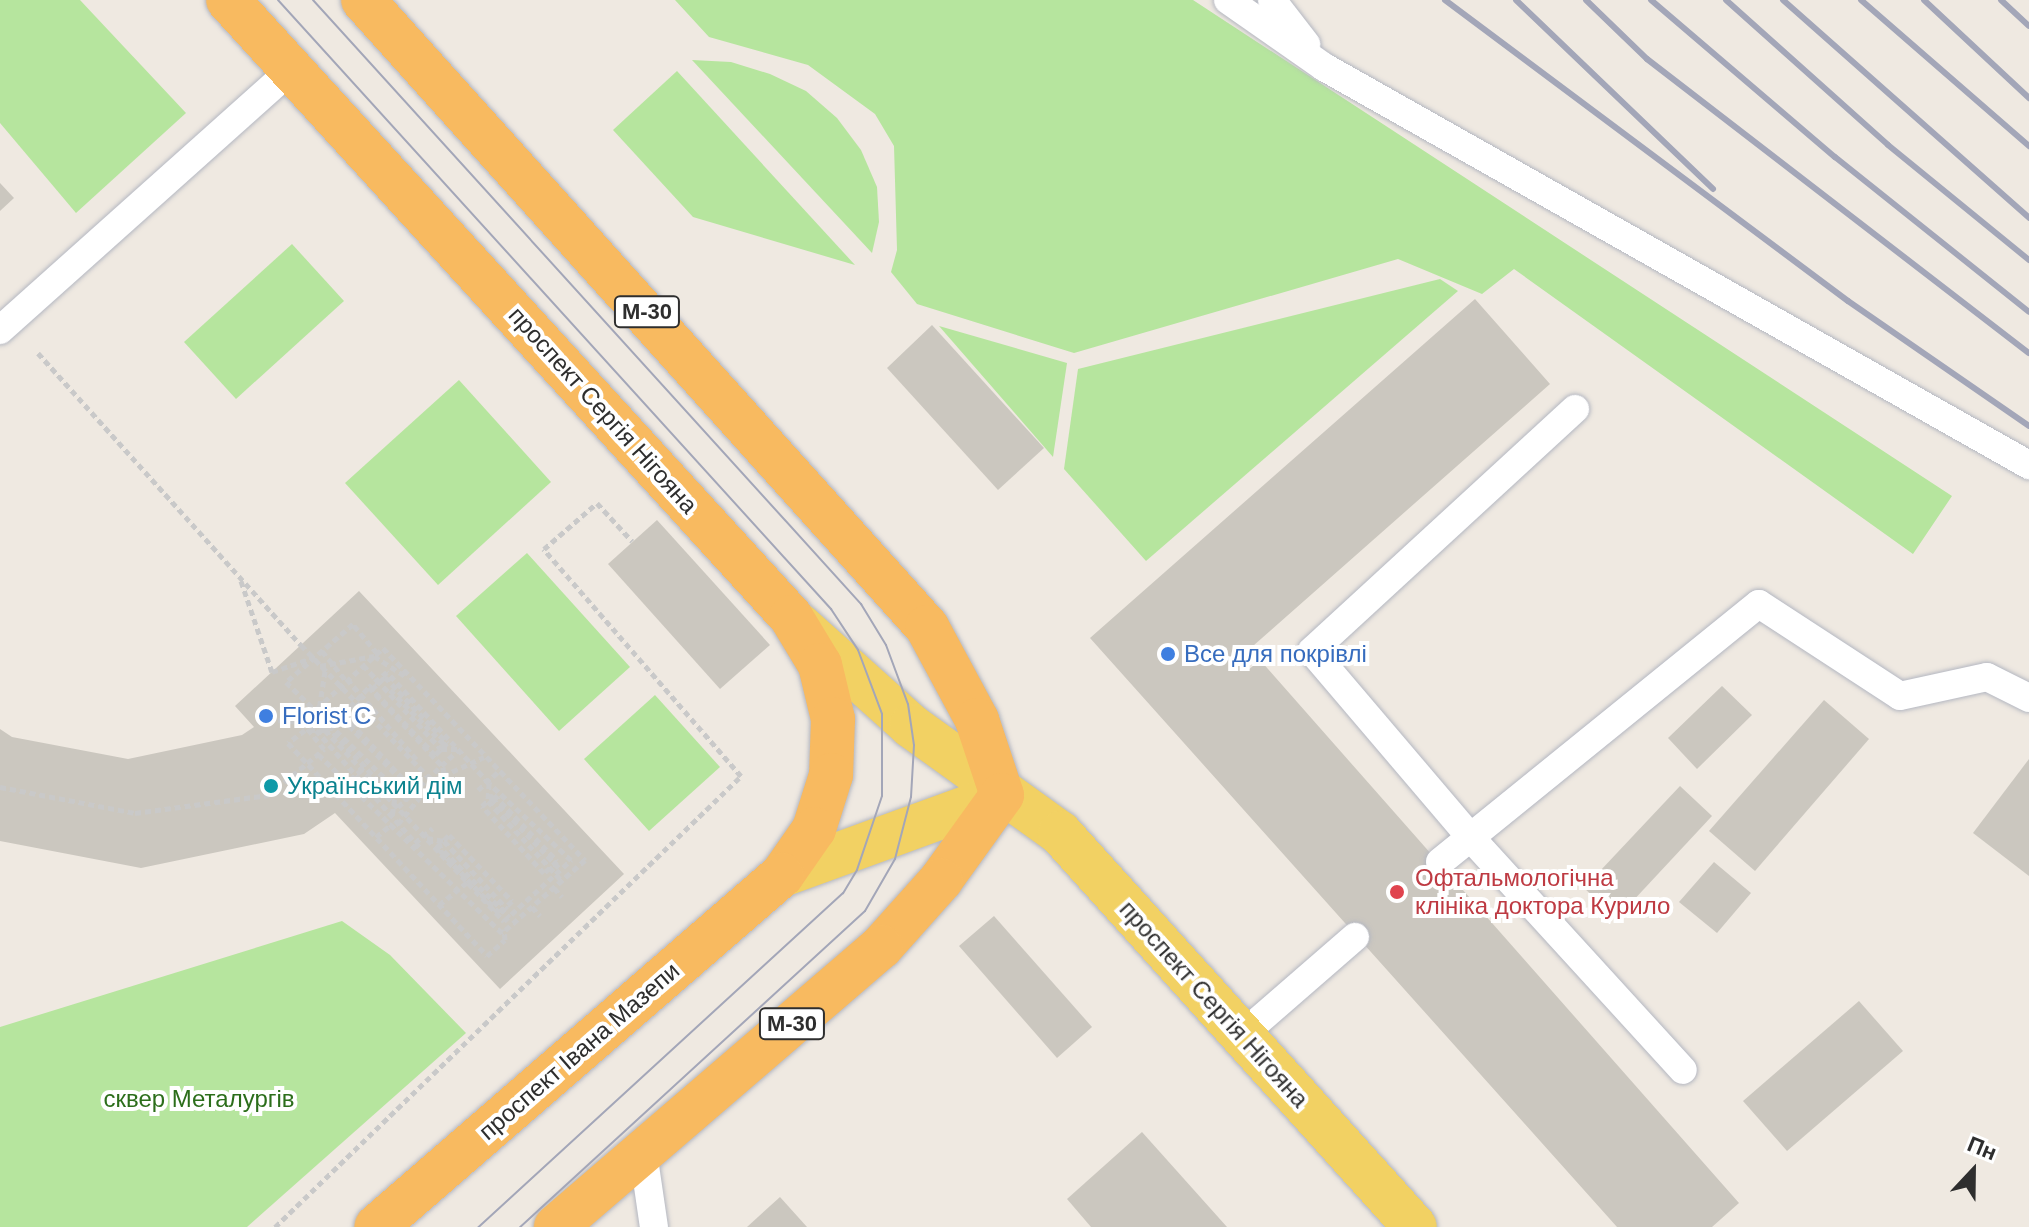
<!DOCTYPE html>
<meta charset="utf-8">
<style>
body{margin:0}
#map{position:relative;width:2029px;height:1227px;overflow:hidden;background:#efe9e1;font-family:Helvetica,sans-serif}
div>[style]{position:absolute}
.green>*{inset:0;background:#b6e59e}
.building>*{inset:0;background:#cbc7bf}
.path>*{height:5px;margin-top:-2.5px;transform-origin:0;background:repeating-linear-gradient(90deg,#c9c9c9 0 6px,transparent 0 10px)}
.roads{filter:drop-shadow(0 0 2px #b4b7c1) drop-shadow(0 0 2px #b4b7c1)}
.service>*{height:28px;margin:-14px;padding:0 14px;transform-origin:14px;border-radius:14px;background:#fff}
.primary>*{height:44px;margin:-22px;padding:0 22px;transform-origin:22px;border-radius:22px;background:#f2d163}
.trunk>*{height:44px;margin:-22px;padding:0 22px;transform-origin:22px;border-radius:22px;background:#f8ba60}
.tram>*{height:2px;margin:-1px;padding:0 1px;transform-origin:1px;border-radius:1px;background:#a3a6b8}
.rail>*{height:6px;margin:-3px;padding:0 3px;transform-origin:3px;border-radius:3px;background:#a3a6b8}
.dots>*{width:22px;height:22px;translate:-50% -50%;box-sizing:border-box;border:4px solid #fff;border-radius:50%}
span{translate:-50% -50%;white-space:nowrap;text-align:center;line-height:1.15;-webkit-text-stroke:8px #fff;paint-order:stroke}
.shield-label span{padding:2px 6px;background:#fff;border:2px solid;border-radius:6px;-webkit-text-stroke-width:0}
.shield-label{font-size:22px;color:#2e2e2e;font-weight:700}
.street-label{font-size:24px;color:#2e2e2e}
.shop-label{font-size:24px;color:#366cbe}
.left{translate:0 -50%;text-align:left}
.culture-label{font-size:24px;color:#0d838f}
.health-label{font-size:24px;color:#be3a42}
.park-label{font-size:24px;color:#2c6e1b}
.north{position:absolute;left:1933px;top:1131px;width:80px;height:80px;-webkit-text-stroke:6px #fff;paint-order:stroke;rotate:22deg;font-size:22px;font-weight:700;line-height:32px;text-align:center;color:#2e2e2e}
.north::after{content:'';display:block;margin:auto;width:28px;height:36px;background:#2e2e2e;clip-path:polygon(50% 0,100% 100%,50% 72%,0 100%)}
</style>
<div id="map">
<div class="green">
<div style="clip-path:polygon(0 0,80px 0,186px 113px,76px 213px,0 123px)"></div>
<div style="clip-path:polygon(675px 0,1193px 0,1952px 496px,1913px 554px,1514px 269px,1482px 294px,1398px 259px,1074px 353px,917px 304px,891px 272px,897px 250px,894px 146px,875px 114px,808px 65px,709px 37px)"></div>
<div style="clip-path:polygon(692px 60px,731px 62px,770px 74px,806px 91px,837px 118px,861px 150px,877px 187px,879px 222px,872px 253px)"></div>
<div style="clip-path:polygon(677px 71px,855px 265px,693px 217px,613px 130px)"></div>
<div style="clip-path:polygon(292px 244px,344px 301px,236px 399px,184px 342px)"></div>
<div style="clip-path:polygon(1440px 279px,1458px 291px,1146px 561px,1064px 469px,1078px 369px)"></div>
<div style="clip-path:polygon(939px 326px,1067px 363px,1053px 457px)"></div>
<div style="clip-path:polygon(459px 380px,551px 482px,438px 585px,345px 483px)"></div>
<div style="clip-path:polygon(527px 553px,630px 667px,559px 731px,456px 616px)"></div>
<div style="clip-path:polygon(655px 695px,720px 767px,649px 831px,584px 759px)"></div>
<div style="clip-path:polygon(342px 921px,390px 955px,466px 1033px,247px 1227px,0 1227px,0 1027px)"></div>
</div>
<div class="building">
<div style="clip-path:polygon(0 183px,14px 198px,0 211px)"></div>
<div style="clip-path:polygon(1475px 299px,1550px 384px,1237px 660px,1247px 671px,1260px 660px,1739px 1203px,1712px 1227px,1617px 1227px,1090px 638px)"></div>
<div style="clip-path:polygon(932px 325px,1044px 448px,998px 490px,887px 368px)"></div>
<div style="clip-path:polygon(657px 520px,770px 645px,720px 689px,608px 564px)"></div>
<div style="clip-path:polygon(359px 591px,624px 874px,500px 989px,335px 813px,304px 834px,141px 868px,0 841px,0 729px,12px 737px,128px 759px,242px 735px,254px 727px,235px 706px)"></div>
<div style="clip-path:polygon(1722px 686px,1752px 715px,1697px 769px,1668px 738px)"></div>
<div style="clip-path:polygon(1824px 700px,1869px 739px,1755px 871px,1709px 831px)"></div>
<div style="clip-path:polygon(2029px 759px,2029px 876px,1973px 833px)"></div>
<div style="clip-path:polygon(1680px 786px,1712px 816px,1617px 918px,1584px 888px)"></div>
<div style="clip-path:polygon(1714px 862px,1751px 893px,1717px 933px,1679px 902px)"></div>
<div style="clip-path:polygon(994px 916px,1092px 1027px,1057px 1058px,959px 946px)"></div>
<div style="clip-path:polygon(1859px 1001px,1903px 1051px,1787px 1151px,1743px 1101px)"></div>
<div style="clip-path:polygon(1142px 1132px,1227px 1227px,1091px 1227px,1067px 1199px)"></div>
<div style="clip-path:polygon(780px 1197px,807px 1227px,747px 1227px)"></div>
</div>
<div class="path">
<div style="left:38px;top:353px;width:393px;rotate:48deg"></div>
<div style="left:301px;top:645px;width:210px;rotate:46deg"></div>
<div style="left:241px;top:581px;width:96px;rotate:71.2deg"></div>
<div style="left:272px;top:672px;width:42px;rotate:-19.3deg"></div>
<div style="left:322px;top:651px;width:38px;rotate:51deg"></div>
<div style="left:377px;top:653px;width:38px;rotate:-130deg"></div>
<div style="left:353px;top:624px;width:89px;rotate:139.1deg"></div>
<div style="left:286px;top:682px;width:153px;rotate:44.2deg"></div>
<div style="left:396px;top:789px;width:30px;rotate:98deg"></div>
<div style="left:363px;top:665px;width:115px;rotate:47.1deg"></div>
<div style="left:441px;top:749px;width:18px"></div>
<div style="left:320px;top:666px;width:55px;rotate:-10.5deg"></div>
<div style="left:374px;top:656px;width:40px;rotate:32.9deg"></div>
<div style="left:325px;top:671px;width:60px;rotate:98.7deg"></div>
<div style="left:316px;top:730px;width:157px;rotate:48.6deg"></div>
<div style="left:385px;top:677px;width:91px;rotate:46.8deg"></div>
<div style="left:447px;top:743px;width:17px;rotate:135deg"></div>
<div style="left:435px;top:755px;width:91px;rotate:-133.7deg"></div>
<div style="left:372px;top:689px;width:18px;rotate:-43deg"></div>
<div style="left:347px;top:679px;width:106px;rotate:49.2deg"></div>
<div style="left:390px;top:690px;width:78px;rotate:45deg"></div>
<div style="left:320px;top:707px;width:22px;rotate:47deg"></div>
<div style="left:343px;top:714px;width:37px;rotate:-46deg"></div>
<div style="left:342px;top:718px;width:91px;rotate:46.3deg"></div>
<div style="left:405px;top:784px;width:18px;rotate:137deg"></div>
<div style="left:392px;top:796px;width:91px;rotate:-132.8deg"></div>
<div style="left:330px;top:729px;width:16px;rotate:-43deg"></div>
<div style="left:278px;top:720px;width:24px;rotate:5deg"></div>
<div style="left:325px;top:730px;width:20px;rotate:180deg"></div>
<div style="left:305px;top:730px;width:21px;rotate:143deg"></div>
<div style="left:288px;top:743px;width:291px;rotate:46.9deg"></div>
<div style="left:487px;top:956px;width:24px;rotate:-42deg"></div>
<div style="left:505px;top:940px;width:11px;rotate:-95deg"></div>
<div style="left:489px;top:783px;width:18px;rotate:93deg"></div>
<div style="left:488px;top:801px;width:109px;rotate:47.2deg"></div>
<div style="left:0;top:787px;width:137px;rotate:10.9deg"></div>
<div style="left:135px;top:813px;width:135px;rotate:-7.7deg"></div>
<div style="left:269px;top:795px;width:72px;rotate:-39.9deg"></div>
<div style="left:324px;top:749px;width:35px;rotate:-129deg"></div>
<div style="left:302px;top:722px;width:110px;rotate:-42.4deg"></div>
<div style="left:383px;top:648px;width:293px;rotate:46.4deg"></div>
<div style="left:585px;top:860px;width:111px;rotate:138.7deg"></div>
<div style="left:502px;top:933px;width:257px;rotate:-135.8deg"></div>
<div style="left:397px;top:789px;width:15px;rotate:48deg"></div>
<div style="left:478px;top:790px;width:30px;rotate:-42deg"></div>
<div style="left:335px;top:793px;width:37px;rotate:-41deg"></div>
<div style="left:416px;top:793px;width:108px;rotate:-132.7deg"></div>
<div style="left:343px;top:714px;width:24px;rotate:138deg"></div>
<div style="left:325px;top:730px;width:262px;rotate:46.9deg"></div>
<div style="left:504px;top:921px;width:91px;rotate:-42.3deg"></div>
<div style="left:571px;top:860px;width:112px;rotate:-136.8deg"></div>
<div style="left:489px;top:783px;width:151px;rotate:-132.6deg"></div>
<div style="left:387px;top:672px;width:23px;rotate:140deg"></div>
<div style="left:369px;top:687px;width:109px;rotate:47.2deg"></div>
<div style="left:443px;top:767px;width:30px;rotate:84deg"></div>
<div style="left:494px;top:795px;width:91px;rotate:46.3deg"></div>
<div style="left:557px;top:861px;width:18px;rotate:137deg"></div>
<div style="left:544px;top:873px;width:91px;rotate:-132.8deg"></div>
<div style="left:482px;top:806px;width:16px;rotate:-43deg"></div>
<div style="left:492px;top:798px;width:98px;rotate:46.2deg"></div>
<div style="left:398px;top:807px;width:83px;rotate:-43.5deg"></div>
<div style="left:398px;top:824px;width:57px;rotate:-50.7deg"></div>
<div style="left:434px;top:780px;width:55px;rotate:-24.7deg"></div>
<div style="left:449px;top:835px;width:91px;rotate:46.3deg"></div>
<div style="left:512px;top:901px;width:18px;rotate:137deg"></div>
<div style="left:499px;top:913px;width:91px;rotate:-133.2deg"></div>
<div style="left:437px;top:847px;width:17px;rotate:-45deg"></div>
<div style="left:376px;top:837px;width:21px;rotate:-39deg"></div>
<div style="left:427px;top:838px;width:17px;rotate:10deg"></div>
<div style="left:444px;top:841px;width:93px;rotate:47.2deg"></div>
<div style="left:415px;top:843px;width:23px;rotate:-40deg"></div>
<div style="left:437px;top:844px;width:103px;rotate:45.4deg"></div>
<div style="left:554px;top:888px;width:12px;rotate:48deg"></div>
<div style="left:439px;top:905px;width:36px;rotate:-39deg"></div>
<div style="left:532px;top:907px;width:12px;rotate:48deg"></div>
<div style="left:275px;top:1227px;width:649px;rotate:-44.06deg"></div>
<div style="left:741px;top:776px;width:301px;rotate:-131deg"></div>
<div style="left:544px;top:549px;width:70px;rotate:-41deg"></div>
<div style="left:597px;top:503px;width:52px;rotate:47.4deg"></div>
</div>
<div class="roads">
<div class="service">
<div style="left:1228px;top:0;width:117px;rotate:34.9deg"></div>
<div style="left:1324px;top:67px;width:810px;rotate:29.45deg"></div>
<div style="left:1272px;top:0;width:56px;rotate:52.3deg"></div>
<div style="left:0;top:330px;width:392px;rotate:-41.8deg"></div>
<div style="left:1575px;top:409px;width:357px;rotate:137.4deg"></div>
<div style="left:1312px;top:651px;width:245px;rotate:49.6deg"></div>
<div style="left:1471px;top:838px;width:314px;rotate:47.6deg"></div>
<div style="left:1440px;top:862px;width:410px;rotate:-39deg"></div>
<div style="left:1759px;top:604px;width:168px;rotate:33.1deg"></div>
<div style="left:1900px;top:696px;width:89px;rotate:-12.3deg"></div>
<div style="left:1987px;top:677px;width:47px;rotate:26.6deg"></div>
<div style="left:1241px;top:1036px;width:151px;rotate:-41deg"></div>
<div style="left:643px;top:1152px;width:76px;rotate:81.7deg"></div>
</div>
<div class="primary">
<div style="left:799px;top:625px;width:151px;rotate:42deg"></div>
<div style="left:911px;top:726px;width:183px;rotate:35.7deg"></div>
<div style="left:1060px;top:833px;width:530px;rotate:47.98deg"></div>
<div style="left:782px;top:875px;width:234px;rotate:-20deg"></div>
</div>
<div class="trunk">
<div style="left:228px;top:0;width:835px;rotate:47.62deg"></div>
<div style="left:791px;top:617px;width:56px;rotate:58.9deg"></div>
<div style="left:820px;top:665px;width:56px;rotate:76.5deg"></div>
<div style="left:833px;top:719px;width:56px;rotate:92deg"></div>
<div style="left:831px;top:775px;width:57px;rotate:107.5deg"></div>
<div style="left:814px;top:829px;width:56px;rotate:124.8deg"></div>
<div style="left:782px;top:875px;width:537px;rotate:139.07deg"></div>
<div style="left:363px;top:0;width:843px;rotate:48.03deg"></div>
<div style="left:927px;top:627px;width:106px;rotate:61.7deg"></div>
<div style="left:977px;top:720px;width:79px;rotate:71.6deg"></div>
<div style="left:1002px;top:795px;width:105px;rotate:125.7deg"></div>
<div style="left:941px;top:880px;width:90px;rotate:131.8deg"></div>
<div style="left:881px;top:947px;width:429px;rotate:139.3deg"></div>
</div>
</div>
<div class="tram">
<div style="left:278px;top:0;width:823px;rotate:47.76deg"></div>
<div style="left:831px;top:609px;width:49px;rotate:56.6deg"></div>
<div style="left:858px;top:650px;width:68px;rotate:69.4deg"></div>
<div style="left:882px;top:714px;width:82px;rotate:90deg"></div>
<div style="left:882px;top:796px;width:78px;rotate:108.7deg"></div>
<div style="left:857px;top:870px;width:27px;rotate:121deg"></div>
<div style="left:843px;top:893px;width:495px;rotate:137.5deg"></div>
<div style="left:313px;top:0;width:816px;rotate:47.78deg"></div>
<div style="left:861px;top:604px;width:48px;rotate:58.6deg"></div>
<div style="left:886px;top:645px;width:63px;rotate:69.6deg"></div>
<div style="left:908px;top:704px;width:41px;rotate:81.7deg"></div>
<div style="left:914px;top:745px;width:52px;rotate:93.3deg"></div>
<div style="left:911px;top:797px;width:64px;rotate:104.5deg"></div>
<div style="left:895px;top:859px;width:60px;rotate:120deg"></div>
<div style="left:865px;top:911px;width:468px;rotate:137.5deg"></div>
</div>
<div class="rail">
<div style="left:1445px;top:0;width:503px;rotate:36.76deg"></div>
<div style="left:1848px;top:301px;width:220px;rotate:34.6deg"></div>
<div style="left:1516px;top:0;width:273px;rotate:43.8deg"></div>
<div style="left:1586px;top:0;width:85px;rotate:44deg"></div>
<div style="left:1647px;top:59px;width:482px;rotate:37.6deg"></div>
<div style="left:1651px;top:0;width:242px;rotate:40.5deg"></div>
<div style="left:1835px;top:157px;width:248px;rotate:38.6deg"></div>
<div style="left:1726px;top:0;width:217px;rotate:41.8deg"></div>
<div style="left:1888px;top:145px;width:182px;rotate:39.2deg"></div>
<div style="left:1783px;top:0;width:329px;rotate:41.5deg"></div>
<div style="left:1861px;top:0;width:223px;rotate:41deg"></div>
<div style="left:1924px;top:0;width:144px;rotate:43deg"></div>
<div style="left:2001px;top:0;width:38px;rotate:43deg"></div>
</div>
<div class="dots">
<div style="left:1168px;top:654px;background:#3f7fe0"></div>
<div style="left:266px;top:716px;background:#3f7fe0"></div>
<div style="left:271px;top:786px;background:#0f9aa8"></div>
<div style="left:1397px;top:892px;background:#e0444e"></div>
</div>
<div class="shield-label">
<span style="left:647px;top:312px">М-30</span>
<span style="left:792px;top:1024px">М-30</span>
</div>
<div class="street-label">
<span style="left:603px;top:410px;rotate:48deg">проспект Сергія Нігояна</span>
<span style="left:1214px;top:1004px;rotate:48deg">проспект Сергія Нігояна</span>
<span style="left:579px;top:1051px;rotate:-41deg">проспект Івана Мазепи</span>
</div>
<div class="shop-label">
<span class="left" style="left:1184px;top:654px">Все для покрівлі</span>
<span class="left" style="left:282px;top:716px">Florist C</span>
</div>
<div class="culture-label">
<span class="left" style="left:287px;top:786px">Український дім</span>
</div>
<div class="health-label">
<span class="left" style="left:1415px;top:892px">Офтальмологічна<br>клініка доктора Курило</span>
</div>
<div class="park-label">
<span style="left:199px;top:1099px">сквер Металургів</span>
</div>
<div class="north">Пн</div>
</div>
